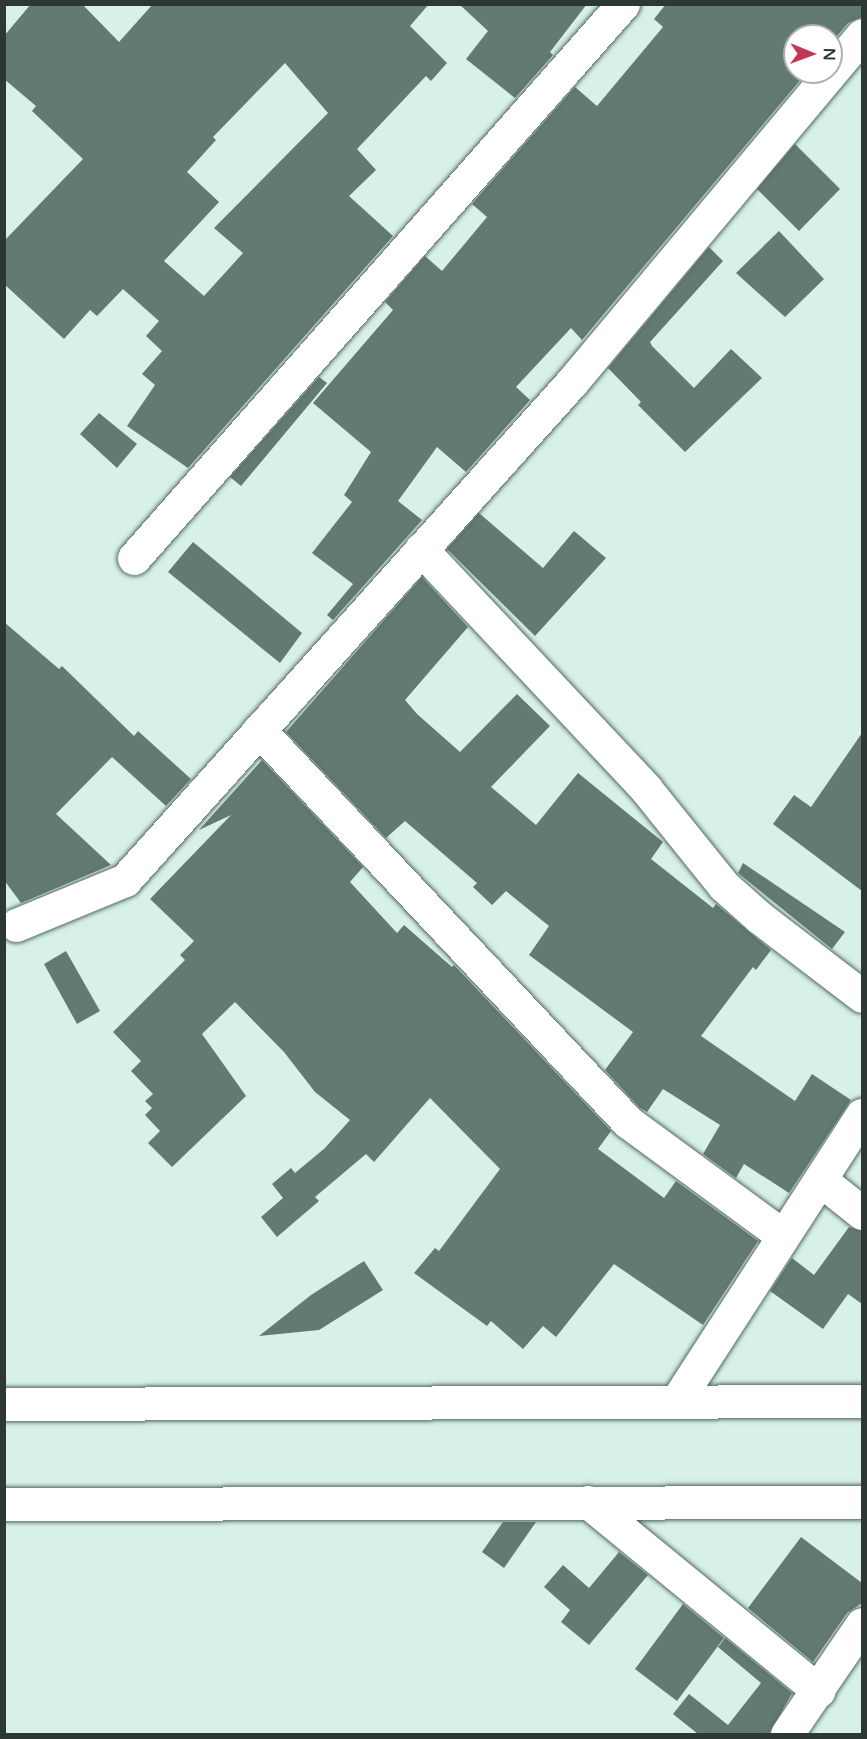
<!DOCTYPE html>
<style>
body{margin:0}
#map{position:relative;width:867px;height:1739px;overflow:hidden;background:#d7f0e9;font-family:"Varela Round",sans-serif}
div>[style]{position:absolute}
.building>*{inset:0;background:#637974}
.roads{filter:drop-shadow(0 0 2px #536863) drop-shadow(0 0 2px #536863)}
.minor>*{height:33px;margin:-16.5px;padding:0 16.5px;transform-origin:16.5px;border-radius:16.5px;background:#fff}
.tertiary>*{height:33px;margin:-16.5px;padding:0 16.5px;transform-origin:16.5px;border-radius:16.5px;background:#fff}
span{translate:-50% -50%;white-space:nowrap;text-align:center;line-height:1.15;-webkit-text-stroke:6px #fff;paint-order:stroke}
.frame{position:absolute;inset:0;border:6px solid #2d3734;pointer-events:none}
.north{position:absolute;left:783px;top:24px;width:60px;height:60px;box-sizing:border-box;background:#fff;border:2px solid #abafae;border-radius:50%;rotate:91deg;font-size:16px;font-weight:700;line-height:24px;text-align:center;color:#2d3734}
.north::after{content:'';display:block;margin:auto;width:21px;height:27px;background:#c43558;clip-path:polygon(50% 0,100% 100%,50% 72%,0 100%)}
</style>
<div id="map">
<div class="building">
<div style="clip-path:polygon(evenodd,31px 4px,82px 4px,119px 42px,153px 4px,429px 4px,410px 26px,447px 63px,431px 81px,426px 76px,357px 149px,376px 170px,349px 196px,393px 236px,188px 468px,127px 426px,155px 385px,142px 374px,162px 351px,146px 336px,159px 321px,123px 289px,97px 316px,90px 310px,64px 339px,4px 284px,4px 241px,83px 159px,32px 111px,36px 106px,4px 79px,4px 36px,31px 4px,285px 63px,328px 113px,214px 228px,243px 253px,204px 296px,164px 261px,219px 202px,187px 172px,216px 140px,213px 137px,285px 63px)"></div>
<div style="clip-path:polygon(459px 4px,587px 4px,550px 52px,553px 55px,515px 98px,466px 59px,488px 31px)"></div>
<div style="clip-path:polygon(666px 4px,862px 4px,862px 17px,848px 23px,831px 43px,831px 36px,795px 36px,795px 72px,807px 72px,582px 340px,571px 328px,516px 387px,530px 400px,466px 472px,437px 447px,398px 501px,422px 520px,333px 620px,327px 615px,353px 584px,312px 553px,352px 502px,344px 495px,371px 452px,313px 403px,393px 310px,385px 302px,425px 256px,442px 271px,487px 217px,472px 204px,575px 87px,597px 106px,663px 27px,654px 19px)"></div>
<div style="clip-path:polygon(795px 144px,840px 189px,799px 231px,757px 189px)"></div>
<div style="clip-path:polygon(779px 231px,824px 279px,785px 317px,736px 273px)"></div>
<div style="clip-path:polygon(709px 247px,723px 261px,650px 342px,652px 346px,694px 388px,731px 349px,762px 378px,685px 452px,638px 405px,641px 402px,608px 368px)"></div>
<div style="clip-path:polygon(319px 377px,327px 383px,241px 486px,230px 477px)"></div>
<div style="clip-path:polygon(99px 413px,137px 444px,117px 468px,80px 434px)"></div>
<div style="clip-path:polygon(479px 513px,543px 568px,574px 531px,606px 558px,535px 636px,447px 549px)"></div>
<div style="clip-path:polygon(193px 542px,302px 633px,280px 663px,168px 572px)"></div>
<div style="clip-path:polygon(422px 577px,468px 627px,405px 700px,417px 714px,460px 752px,517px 694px,550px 726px,491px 787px,536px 825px,578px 773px,663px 842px,651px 859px,713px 908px,716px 904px,771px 950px,756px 970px,753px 967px,701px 1036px,795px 1101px,812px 1074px,851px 1100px,789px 1193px,744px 1164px,736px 1178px,703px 1154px,720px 1125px,663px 1089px,647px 1112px,640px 1108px,605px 1070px,633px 1032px,529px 955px,549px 926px,506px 891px,492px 905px,473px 887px,477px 883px,405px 821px,386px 838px,286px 732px)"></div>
<div style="clip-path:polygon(4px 622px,59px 669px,62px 666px,134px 736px,138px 731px,191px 779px,166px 806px,112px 757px,56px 814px,111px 865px,21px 903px,4px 880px)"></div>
<div style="clip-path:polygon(862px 733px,862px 891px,773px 824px,794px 795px,811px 807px)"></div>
<div style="clip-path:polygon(262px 760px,363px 867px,350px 882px,397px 933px,404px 925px,452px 967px,454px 965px,611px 1131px,598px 1149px,664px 1198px,676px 1181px,758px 1241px,703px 1325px,614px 1264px,556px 1337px,543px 1326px,523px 1349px,491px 1321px,487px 1326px,414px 1273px,435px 1248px,439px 1251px,500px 1169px,430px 1098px,374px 1162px,366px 1154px,315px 1197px,319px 1201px,277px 1237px,261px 1217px,283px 1198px,272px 1184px,291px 1168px,295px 1173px,325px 1148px,350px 1120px,315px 1092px,284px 1052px,235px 1002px,202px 1034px,246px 1096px,172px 1167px,148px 1143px,160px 1131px,145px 1115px,152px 1108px,145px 1101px,153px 1094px,131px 1071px,141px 1061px,113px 1032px,185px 960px,180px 955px,194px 941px,150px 899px,231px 815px,199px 830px)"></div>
<div style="clip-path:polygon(743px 863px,845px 932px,832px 949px,738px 873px)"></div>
<div style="clip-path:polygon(66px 951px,100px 1011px,77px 1024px,44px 964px)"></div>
<div style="clip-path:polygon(849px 1227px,862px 1231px,862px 1304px,848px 1294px,823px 1329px,770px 1291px,792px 1258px,814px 1275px)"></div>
<div style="clip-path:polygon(364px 1261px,383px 1290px,319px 1330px,259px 1336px,311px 1295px)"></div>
<div style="clip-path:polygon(503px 1522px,536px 1522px,504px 1568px,482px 1552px)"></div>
<div style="clip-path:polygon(801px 1537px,862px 1583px,862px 1603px,847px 1613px,813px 1662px,748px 1608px)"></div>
<div style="clip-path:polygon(619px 1552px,648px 1575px,589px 1645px,561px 1622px,570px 1610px,544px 1587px,563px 1565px,589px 1588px)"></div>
<div style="clip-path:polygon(683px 1604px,724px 1638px,677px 1701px,635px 1669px)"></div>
<div style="clip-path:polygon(725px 1638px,792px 1693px,769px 1734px,698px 1734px,673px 1714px,689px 1694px,728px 1725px,761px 1683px,718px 1647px)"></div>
</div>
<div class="roads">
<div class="minor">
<div style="left:421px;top:549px;width:329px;rotate:46.8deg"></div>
<div style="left:646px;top:789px;width:124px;rotate:51.2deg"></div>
<div style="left:724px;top:886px;width:48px;rotate:41.6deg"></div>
<div style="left:760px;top:918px;width:128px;rotate:37.4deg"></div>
<div style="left:134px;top:558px;width:739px;rotate:-48.57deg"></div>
<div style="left:259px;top:730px;width:538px;rotate:46.73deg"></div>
<div style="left:628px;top:1122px;width:192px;rotate:36.3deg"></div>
<div style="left:16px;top:925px;width:118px;rotate:-22.4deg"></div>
<div style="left:125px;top:880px;width:669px;rotate:-48.09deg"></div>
<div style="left:572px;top:382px;width:452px;rotate:-50.1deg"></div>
<div style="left:822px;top:1181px;width:51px;rotate:38.7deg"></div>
<div style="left:676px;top:1402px;width:342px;rotate:-57.1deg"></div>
<div style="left:588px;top:1502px;width:298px;rotate:39.3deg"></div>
<div style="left:787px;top:1734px;width:133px;rotate:-55.7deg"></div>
</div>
<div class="tertiary">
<div style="left:4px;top:1404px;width:858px;rotate:-0.2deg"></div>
<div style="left:4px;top:1504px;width:858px;rotate:-0.13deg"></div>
</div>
</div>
<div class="frame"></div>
<div class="north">N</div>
</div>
